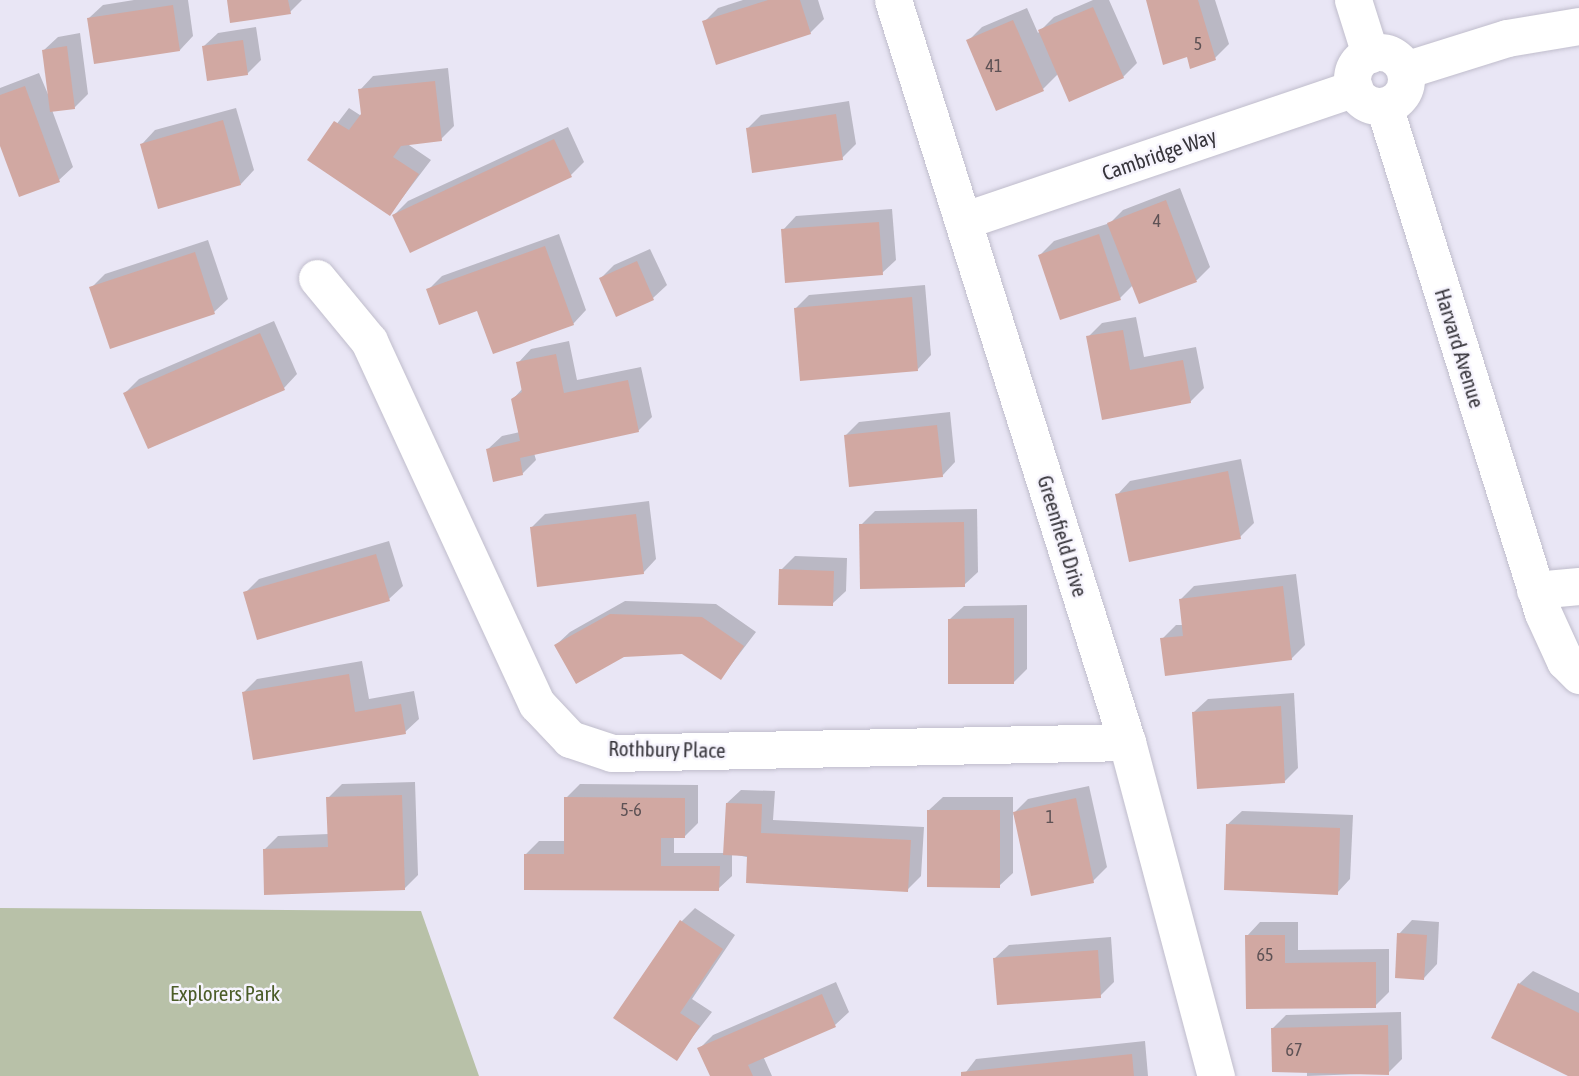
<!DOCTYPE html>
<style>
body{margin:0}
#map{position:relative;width:1579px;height:1076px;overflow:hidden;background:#e9e6f5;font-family:"Asap Condensed",sans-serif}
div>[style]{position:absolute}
.green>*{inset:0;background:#b8c1a8}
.shadow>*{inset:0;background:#0003}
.building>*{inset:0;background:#d1a8a2}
.roads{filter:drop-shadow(0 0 2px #c0bdcc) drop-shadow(0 0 2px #c0bdcc)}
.minor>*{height:37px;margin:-18.5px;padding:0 18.5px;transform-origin:18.5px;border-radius:18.5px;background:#fff}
.minor>.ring{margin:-18.5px;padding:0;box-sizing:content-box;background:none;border:37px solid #fff;border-radius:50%}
span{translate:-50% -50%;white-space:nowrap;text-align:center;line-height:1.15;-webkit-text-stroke:5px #f6f4fd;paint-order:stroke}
.number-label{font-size:18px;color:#5e5255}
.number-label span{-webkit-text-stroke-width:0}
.street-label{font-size:21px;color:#37353b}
.park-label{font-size:21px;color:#4c5d29}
</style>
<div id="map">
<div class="green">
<div style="clip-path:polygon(0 908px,421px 911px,479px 1076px,0 1076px)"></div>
</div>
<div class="shadow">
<div style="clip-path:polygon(134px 0,188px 0,193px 36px,180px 50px,89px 18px,103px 5px)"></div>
<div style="clip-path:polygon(228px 0,302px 0,290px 12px)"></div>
<div style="clip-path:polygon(743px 0,818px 0,824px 19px,810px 33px,704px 22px,718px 8px)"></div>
<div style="clip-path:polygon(1093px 0,1109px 0,1137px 63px,1123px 77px,1059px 73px,1043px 89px,968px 41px,982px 27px,1027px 8px,1038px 33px,1054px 17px)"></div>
<div style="clip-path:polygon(1148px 0,1215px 0,1229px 44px,1215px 58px,1188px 55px)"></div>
<div style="clip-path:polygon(256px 27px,261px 60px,247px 74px,204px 46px,218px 33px)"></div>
<div style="clip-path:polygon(80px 33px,88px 94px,74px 108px,52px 110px,73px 167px,59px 180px,0 141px,0 88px,39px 73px,50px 99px,44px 50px,58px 37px)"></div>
<div style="clip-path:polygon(448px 68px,454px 126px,441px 139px,406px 143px,431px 160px,390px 214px,309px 160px,349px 108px,363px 117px,360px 90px,373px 76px)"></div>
<div style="clip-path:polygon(849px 101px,856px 144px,842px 158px,748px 128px,761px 115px)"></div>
<div style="clip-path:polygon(236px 108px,254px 170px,241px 184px,142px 144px,155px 130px)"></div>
<div style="clip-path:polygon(568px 127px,584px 162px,571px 175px,394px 215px,408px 201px)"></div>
<div style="clip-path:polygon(1180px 188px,1210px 267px,1197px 280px,1140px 302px,1133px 285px,1120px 298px,1040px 255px,1054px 241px,1110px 223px,1123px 210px)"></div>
<div style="clip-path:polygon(892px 209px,896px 260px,882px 273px,783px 230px,796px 216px)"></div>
<div style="clip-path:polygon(559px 234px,586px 310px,573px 324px,478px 309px,428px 290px,442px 276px)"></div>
<div style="clip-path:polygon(208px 240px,228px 299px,214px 312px,91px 288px,105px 274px)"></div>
<div style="clip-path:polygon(650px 249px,667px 285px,653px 298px,601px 278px,614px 265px)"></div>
<div style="clip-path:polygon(925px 285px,931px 355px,918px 369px,795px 309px,809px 295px)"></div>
<div style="clip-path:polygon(1136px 317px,1144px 357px,1196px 347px,1204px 388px,1190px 402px,1103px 418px,1088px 337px,1102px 323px)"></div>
<div style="clip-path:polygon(274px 321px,297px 374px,284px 388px,125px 393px,139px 379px)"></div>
<div style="clip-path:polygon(569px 341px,577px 380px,641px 367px,652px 417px,638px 431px,534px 453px,536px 460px,522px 474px,488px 449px,502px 436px,520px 432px,513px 399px,523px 388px,518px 363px,531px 349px)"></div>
<div style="clip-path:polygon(950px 412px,955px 462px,942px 476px,846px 435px,859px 422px)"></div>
<div style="clip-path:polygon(1241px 459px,1254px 523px,1240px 537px,1117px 495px,1130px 481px)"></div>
<div style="clip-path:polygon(649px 501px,656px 559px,643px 573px,532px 527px,545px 514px)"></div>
<div style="clip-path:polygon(977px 509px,978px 572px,964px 585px,861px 525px,875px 511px)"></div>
<div style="clip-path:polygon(389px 541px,403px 586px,389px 599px,245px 593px,259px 579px)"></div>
<div style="clip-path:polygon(795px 556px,847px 558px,846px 591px,832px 604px,781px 570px)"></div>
<div style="clip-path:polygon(1296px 574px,1305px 645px,1291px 659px,1162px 639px,1176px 625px,1183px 625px,1180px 600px,1194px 586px)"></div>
<div style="clip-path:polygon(625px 601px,716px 604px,756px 632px,721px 678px,682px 652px,623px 655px,556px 645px,570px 632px)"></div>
<div style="clip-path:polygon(1027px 605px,1027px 669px,1014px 682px,950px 619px,964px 606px)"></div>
<div style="clip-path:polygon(362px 661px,369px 699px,414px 691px,419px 719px,405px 732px,244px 692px,257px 679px)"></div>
<div style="clip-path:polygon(1294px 693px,1298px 768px,1285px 781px,1194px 712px,1208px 699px)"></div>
<div style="clip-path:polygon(415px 782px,418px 875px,404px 889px,264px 850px,278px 836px,329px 834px,328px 798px,342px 784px)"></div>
<div style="clip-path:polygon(580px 784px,698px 785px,698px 823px,684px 837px,674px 837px,674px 853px,725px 853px,727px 803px,741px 790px,775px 791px,773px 820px,924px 827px,921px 876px,907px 890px,732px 854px,732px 876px,718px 889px,526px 854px,539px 841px,566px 841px,566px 798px)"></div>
<div style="clip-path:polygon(1089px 786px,1107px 867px,1093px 881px,1013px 814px,1028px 799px)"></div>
<div style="clip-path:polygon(943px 797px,1013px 797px,1013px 873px,999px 886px,929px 810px)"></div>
<div style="clip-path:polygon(1242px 811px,1353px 815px,1350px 879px,1337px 893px,1228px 824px)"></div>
<div style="clip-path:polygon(695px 908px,735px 935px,692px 999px,712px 1012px,676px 1058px,682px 921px)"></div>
<div style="clip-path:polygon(1412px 920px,1439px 922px,1437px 964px,1424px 978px,1399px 934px)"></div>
<div style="clip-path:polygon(1260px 922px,1298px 922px,1298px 950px,1389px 949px,1389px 992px,1375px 1006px,1247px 1007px,1247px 936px)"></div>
<div style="clip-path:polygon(1111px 937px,1114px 982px,1100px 996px,995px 958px,1009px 945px)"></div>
<div style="clip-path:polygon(1533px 971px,1579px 993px,1579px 1076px,1572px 1076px,1519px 984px)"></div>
<div style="clip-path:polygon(836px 982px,849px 1012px,835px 1025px,763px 1056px,772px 1076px,711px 1076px,700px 1048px,713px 1035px)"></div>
<div style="clip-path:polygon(1401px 1012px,1402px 1059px,1388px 1073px,1307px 1076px,1307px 1069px,1273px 1028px,1286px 1015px)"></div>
<div style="clip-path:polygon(1145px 1041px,1148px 1076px,963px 1076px,976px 1059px)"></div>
</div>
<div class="building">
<div style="clip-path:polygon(227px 0,288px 0,291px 14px,230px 23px)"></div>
<div style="clip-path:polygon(768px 0,800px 0,811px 34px,716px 65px,702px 21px)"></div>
<div style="clip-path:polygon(1146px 0,1198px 0,1216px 60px,1190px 69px,1187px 57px,1163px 65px)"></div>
<div style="clip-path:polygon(173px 5px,180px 51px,94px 64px,87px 18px)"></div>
<div style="clip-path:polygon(1093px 7px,1124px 78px,1069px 102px,1038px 30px)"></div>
<div style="clip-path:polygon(1013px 20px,1044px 91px,996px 111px,966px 40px)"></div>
<div style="clip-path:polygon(243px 40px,248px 75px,207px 81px,202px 46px)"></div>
<div style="clip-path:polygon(67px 46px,75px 109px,50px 112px,42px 50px)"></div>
<div style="clip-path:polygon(435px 81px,442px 141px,401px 146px,393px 157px,419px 174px,390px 216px,307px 160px,334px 121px,349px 130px,361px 114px,358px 89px)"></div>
<div style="clip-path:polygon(25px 86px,60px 182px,19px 197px,0 146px,0 95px)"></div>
<div style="clip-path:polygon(836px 114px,843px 160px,752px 173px,746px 128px)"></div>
<div style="clip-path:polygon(223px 120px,241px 185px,158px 209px,140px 144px)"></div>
<div style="clip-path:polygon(554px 139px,572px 177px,410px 253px,392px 215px)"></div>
<div style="clip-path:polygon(1166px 200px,1197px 282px,1139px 304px,1107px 223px)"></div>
<div style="clip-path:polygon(879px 222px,883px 275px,785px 283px,781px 229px)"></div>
<div style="clip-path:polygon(1099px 234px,1121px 300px,1060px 320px,1038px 255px)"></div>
<div style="clip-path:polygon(545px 246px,574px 325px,493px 354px,477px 311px,439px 325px,426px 289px)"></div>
<div style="clip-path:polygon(195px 252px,215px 314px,110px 349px,89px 287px)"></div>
<div style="clip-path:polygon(637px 261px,654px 300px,616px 317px,599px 278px)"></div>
<div style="clip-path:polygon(912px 297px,918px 371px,800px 381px,794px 308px)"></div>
<div style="clip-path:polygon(1123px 330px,1130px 370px,1183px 360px,1191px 403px,1102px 420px,1086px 336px)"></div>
<div style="clip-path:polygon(260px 333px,285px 390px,148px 449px,123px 393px)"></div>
<div style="clip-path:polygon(556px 354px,564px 393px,628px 380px,639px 432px,520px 458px,523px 475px,493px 482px,486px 449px,520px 441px,511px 399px,522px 392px,516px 362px)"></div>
<div style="clip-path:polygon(937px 425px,943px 477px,849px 487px,844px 435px)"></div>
<div style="clip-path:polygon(1228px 471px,1241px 539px,1129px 562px,1115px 494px)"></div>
<div style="clip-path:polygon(636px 514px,644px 574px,537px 587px,530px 527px)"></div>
<div style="clip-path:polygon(964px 522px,965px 587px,860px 589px,859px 524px)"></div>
<div style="clip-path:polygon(376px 554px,390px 601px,257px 640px,243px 592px)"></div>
<div style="clip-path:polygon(779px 569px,834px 571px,833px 606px,778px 605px)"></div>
<div style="clip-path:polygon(1283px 586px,1292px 660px,1165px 676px,1160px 638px,1183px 636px,1179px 599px)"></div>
<div style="clip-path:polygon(610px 614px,702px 617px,744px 646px,721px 680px,682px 654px,624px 657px,576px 684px,554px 645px)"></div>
<div style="clip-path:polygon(1014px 618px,1014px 684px,948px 684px,948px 619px)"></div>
<div style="clip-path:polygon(349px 674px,355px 712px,401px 704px,406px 734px,253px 760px,242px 692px)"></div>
<div style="clip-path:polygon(1281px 706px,1285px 783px,1197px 789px,1192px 712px)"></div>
<div style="clip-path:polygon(402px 795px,405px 890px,264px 895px,263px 849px,328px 847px,326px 797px)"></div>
<div style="clip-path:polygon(564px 797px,685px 798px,685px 838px,661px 838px,661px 866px,720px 866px,719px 891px,524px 890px,524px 854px,564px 854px)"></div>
<div style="clip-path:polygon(1076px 798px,1094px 883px,1031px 896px,1013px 812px)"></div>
<div style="clip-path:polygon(726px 803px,762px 804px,761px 833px,911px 840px,908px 892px,746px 883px,747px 856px,723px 855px)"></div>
<div style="clip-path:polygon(927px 810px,1000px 810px,1000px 888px,927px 887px)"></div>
<div style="clip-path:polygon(1226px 824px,1340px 828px,1338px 895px,1224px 890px)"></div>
<div style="clip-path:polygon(680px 920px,723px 949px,680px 1013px,700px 1026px,677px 1061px,613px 1018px)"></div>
<div style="clip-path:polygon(1397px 933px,1427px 935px,1424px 980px,1395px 978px)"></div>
<div style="clip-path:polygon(1245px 935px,1285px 935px,1285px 963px,1376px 962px,1376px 1008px,1246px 1009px)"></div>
<div style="clip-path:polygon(1098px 950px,1101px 998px,997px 1005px,993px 958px)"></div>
<div style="clip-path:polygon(1518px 983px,1579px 1013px,1579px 1076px,1568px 1076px,1491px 1038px)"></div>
<div style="clip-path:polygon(822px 994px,836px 1027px,748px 1065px,753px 1076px,710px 1076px,697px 1048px)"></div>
<div style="clip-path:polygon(1388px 1025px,1389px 1075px,1272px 1072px,1271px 1028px)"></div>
<div style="clip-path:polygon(1132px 1054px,1134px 1076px,961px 1076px,961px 1072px)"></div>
</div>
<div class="roads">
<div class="minor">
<div style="left:893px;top:0;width:778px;rotate:72.5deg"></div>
<div style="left:1127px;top:742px;width:346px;rotate:75.1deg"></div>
<div style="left:1353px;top:0;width:57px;rotate:72.5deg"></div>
<div class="ring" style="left:1352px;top:52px;width:17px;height:17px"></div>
<div style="left:1405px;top:70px;width:107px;rotate:-17.4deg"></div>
<div style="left:1507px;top:38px;width:73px;rotate:-9.5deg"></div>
<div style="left:1384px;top:106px;width:531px;rotate:72.59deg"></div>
<div style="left:1543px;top:613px;width:53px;rotate:65.4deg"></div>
<div style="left:1565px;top:661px;width:20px;rotate:45deg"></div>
<div style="left:965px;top:220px;width:411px;rotate:-18.7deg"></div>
<div style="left:317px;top:278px;width:82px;rotate:50.5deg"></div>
<div style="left:369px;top:341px;width:400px;rotate:65.2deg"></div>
<div style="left:537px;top:704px;width:48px;rotate:46.7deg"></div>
<div style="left:570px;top:739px;width:44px;rotate:18.4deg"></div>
<div style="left:612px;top:753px;width:515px;rotate:-1.22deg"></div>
<div style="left:1535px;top:590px;width:44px;rotate:-5.2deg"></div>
</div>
</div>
<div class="number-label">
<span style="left:1198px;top:44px">5</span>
<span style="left:994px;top:66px">41</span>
<span style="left:1157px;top:221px">4</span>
<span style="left:631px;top:810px">5-6</span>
<span style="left:1050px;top:817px">1</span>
<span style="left:1265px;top:955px">65</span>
<span style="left:1294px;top:1050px">67</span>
</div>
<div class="street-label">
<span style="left:1159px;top:154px;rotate:-19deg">Cambridge Way</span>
<span style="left:1460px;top:348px;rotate:73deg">Harvard Avenue</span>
<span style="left:1063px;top:536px;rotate:73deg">Greenfield Drive</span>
<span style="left:667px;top:749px;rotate:1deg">Rothbury Place</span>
</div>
<div class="park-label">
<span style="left:225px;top:993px">Explorers Park</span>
</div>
</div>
